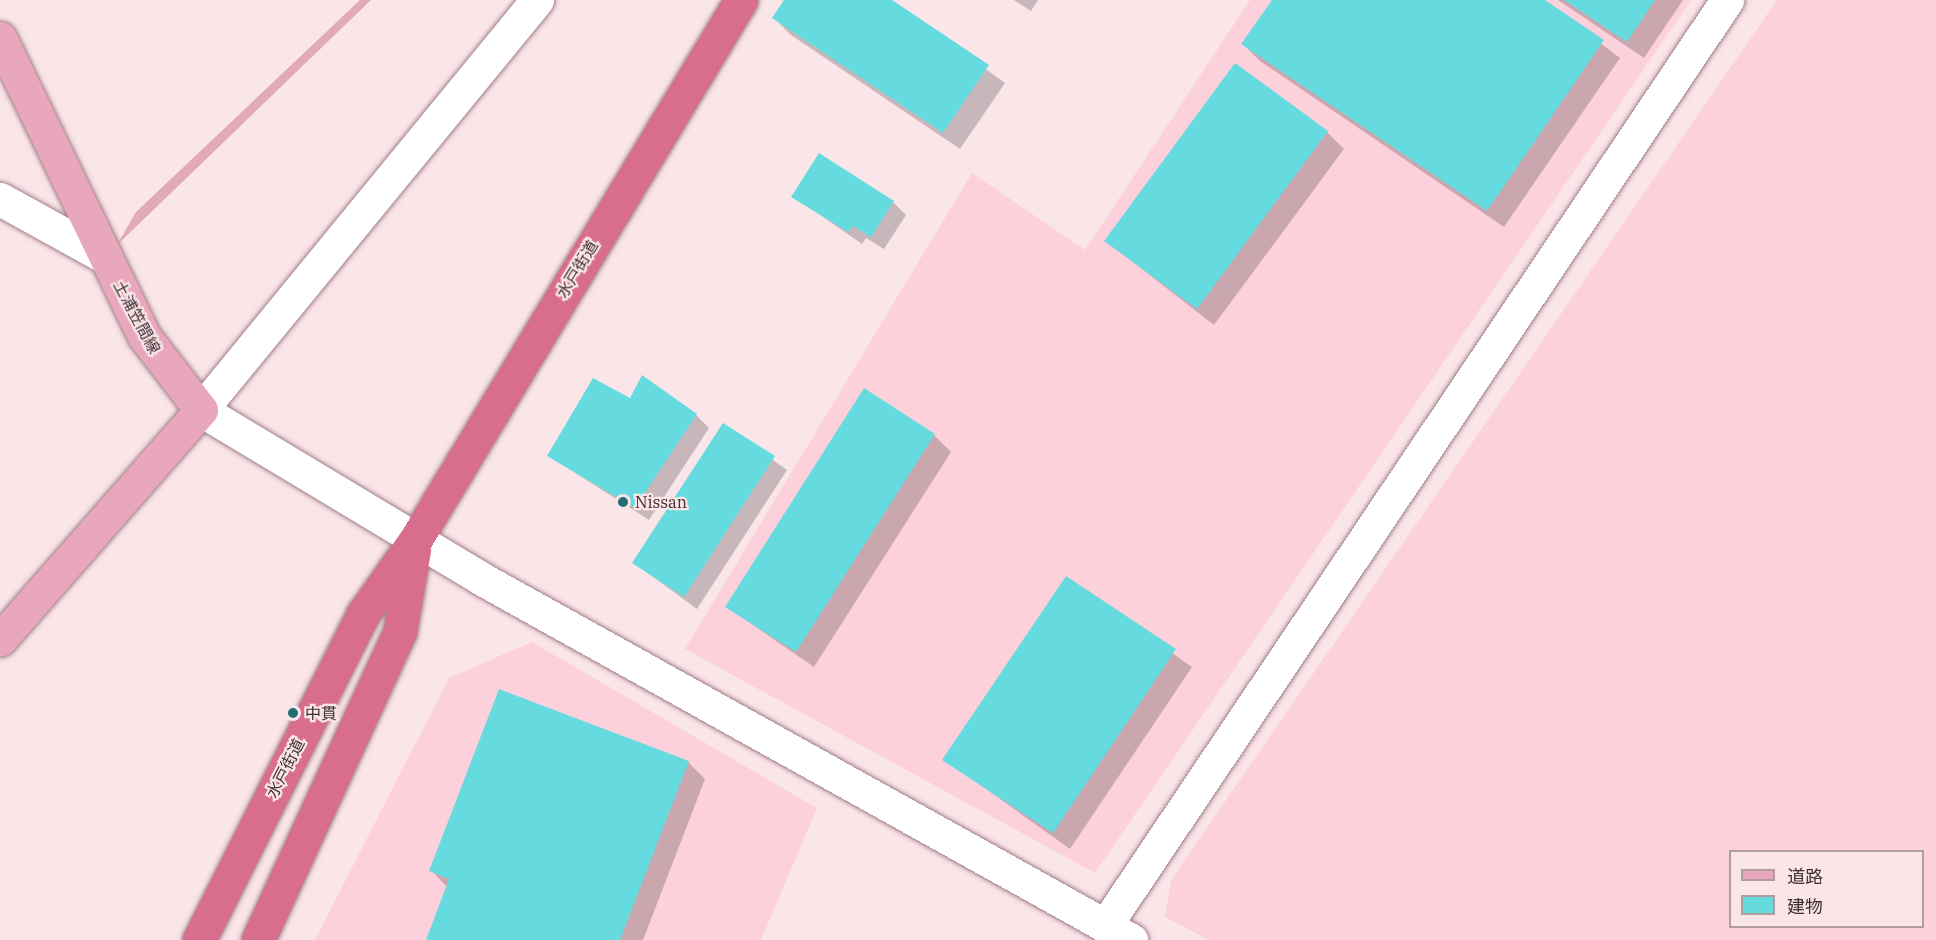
<!DOCTYPE html>
<meta charset="utf-8">
<style>
body{margin:0}
#map{position:relative;width:1936px;height:940px;overflow:hidden;background:#fae5e9;font-family:"IBM Plex Serif","Noto Sans JP",serif}
div>[style]{position:absolute}
.built>*{inset:0;background:#fdd1db}
.green>*{inset:0;background:#e2a9b7}
.shadow>*{inset:0;background:#0003}
.building>*{inset:0;background:#65dbe0}
.roads{filter:drop-shadow(0 0 2px #a07f87) drop-shadow(0 0 2px #a07f87)}
.minor>*{height:33px;margin:-16.5px;padding:0 16.5px;transform-origin:16.5px;border-radius:16.5px;background:#fff}
.major>*{height:33px;margin:-16.5px;padding:0 16.5px;transform-origin:16.5px;border-radius:16.5px;background:#e8a7bb}
.highway>*{height:33px;margin:-16.5px;padding:0 16.5px;transform-origin:16.5px;border-radius:16.5px;background:#d96d8d}
.dots>*{width:16px;height:16px;translate:-50% -50%;box-sizing:border-box;border:3px solid #fae5e9;border-radius:50%}
span{translate:-50% -50%;white-space:nowrap;text-align:center;line-height:1.15;-webkit-text-stroke:4.5px #fae5e9;paint-order:stroke}
.street-label{font-size:16px;color:#3e3033}
.poi-label{font-size:16px;color:#3e3033}
.left{translate:0 -50%;text-align:left}
.legend{position:absolute;left:1729px;top:850px;width:195px;height:78px;box-sizing:border-box;background:#fae5e9;border:2px solid #af9da0;margin:0;padding:8px 10px;list-style:none;font-size:18px;color:#3e3033}
.legend li{display:flex;align-items:center;gap:12px;height:30px}
.legend b{width:30px;border:2px solid #af9da0}
</style>
<div id="map">
<div class="built">
<div style="clip-path:polygon(1250px 0,1691px 0,1095px 873px,685px 649px,972px 173px,1085px 250px)"></div>
<div style="clip-path:polygon(evenodd,1777px 0,1936px 0,1936px 940px,1209px 940px,1165px 917px,1171px 880px,1777px 0,1730px 852px,1922px 852px,1922px 926px,1730px 926px,1730px 852px)"></div>
<div style="clip-path:polygon(532px 642px,817px 808px,761px 940px,315px 940px,449px 678px)"></div>
</div>
<div class="green">
<div style="clip-path:polygon(360px 0,371px 0,117px 245px,136px 212px)"></div>
</div>
<div class="shadow">
<div style="clip-path:polygon(786px 0,889px 0,1005px 83px,960px 149px,791px 35px,774px 18px)"></div>
<div style="clip-path:polygon(1014px 0,1038px 0,1031px 11px)"></div>
<div style="clip-path:polygon(1274px 0,1543px 0,1620px 58px,1504px 227px,1260px 61px,1243px 44px)"></div>
<div style="clip-path:polygon(1558px 0,1683px 0,1644px 58px)"></div>
<div style="clip-path:polygon(1327px 132px,1344px 149px,1214px 325px,1106px 241px)"></div>
<div style="clip-path:polygon(793px 196px,893px 202px,906px 215px,884px 249px,866px 238px,862px 244px)"></div>
<div style="clip-path:polygon(631px 400px,696px 415px,709px 428px,649px 520px,549px 456px)"></div>
<div style="clip-path:polygon(724px 425px,787px 470px,697px 609px,634px 563px)"></div>
<div style="clip-path:polygon(934px 435px,951px 452px,814px 667px,727px 607px)"></div>
<div style="clip-path:polygon(1066px 578px,1192px 667px,1070px 849px,944px 759px)"></div>
<div style="clip-path:polygon(688px 762px,705px 779px,643px 940px,427px 940px,448px 888px,431px 870px)"></div>
</div>
<div class="building">
<div style="clip-path:polygon(784px 0,892px 0,989px 65px,943px 133px,772px 18px)"></div>
<div style="clip-path:polygon(1272px 0,1545px 0,1604px 40px,1487px 211px,1241px 44px)"></div>
<div style="clip-path:polygon(1564px 0,1655px 0,1627px 42px)"></div>
<div style="clip-path:polygon(1235px 63px,1328px 131px,1197px 309px,1104px 241px)"></div>
<div style="clip-path:polygon(819px 153px,894px 201px,871px 237px,853px 226px,848px 232px,791px 197px)"></div>
<div style="clip-path:polygon(642px 375px,697px 414px,635px 508px,547px 456px,593px 378px,630px 398px)"></div>
<div style="clip-path:polygon(864px 388px,935px 434px,796px 652px,725px 607px)"></div>
<div style="clip-path:polygon(723px 423px,775px 456px,684px 597px,632px 563px)"></div>
<div style="clip-path:polygon(1066px 576px,1176px 649px,1053px 833px,942px 760px)"></div>
<div style="clip-path:polygon(499px 689px,689px 761px,620px 940px,426px 940px,449px 879px,429px 871px)"></div>
</div>
<div class="roads">
<div class="minor">
<div style="left:537px;top:0;width:530px;rotate:129.34deg"></div>
<div style="left:201px;top:410px;width:328px;rotate:31deg"></div>
<div style="left:482px;top:579px;width:743px;rotate:29.08deg"></div>
<div style="left:0;top:199px;width:120px;rotate:28.9deg"></div>
<div style="left:1105px;top:926px;width:1116px;rotate:-56.11deg"></div>
</div>
<div class="major">
<div style="left:0;top:38px;width:331px;rotate:64.2deg"></div>
<div style="left:144px;top:336px;width:93px;rotate:52.4deg"></div>
<div style="left:201px;top:410px;width:305px;rotate:131.2deg"></div>
</div>
<div class="highway">
<div style="left:199px;top:940px;width:365px;rotate:-63.3deg"></div>
<div style="left:363px;top:614px;width:92px;rotate:-54.8deg"></div>
<div style="left:416px;top:539px;width:629px;rotate:-58.91deg"></div>
<div style="left:258px;top:940px;width:340px;rotate:-65.3deg"></div>
<div style="left:400px;top:631px;width:82px;rotate:-80.2deg"></div>
</div>
</div>
<div class="dots">
<div style="left:623px;top:502px;background:#236e72"></div>
<div style="left:293px;top:713px;background:#236e72"></div>
</div>
<div class="street-label">
<span style="left:577px;top:269px;rotate:-59deg">水戸街道</span>
<span style="left:137px;top:317px;rotate:62deg">土浦笠間線</span>
<span style="left:285px;top:768px;rotate:-63deg">水戸街道</span>
</div>
<div class="poi-label">
<span class="left" style="left:635px;top:502px">Nissan</span>
<span class="left" style="left:305px;top:713px">中貫</span>
</div>
<ul class="legend">
<li><b style="height:8px;background:#e8a7bb"></b>道路</li>
<li><b style="height:16px;background:#65dbe0"></b>建物</li>
</ul>
</div>
